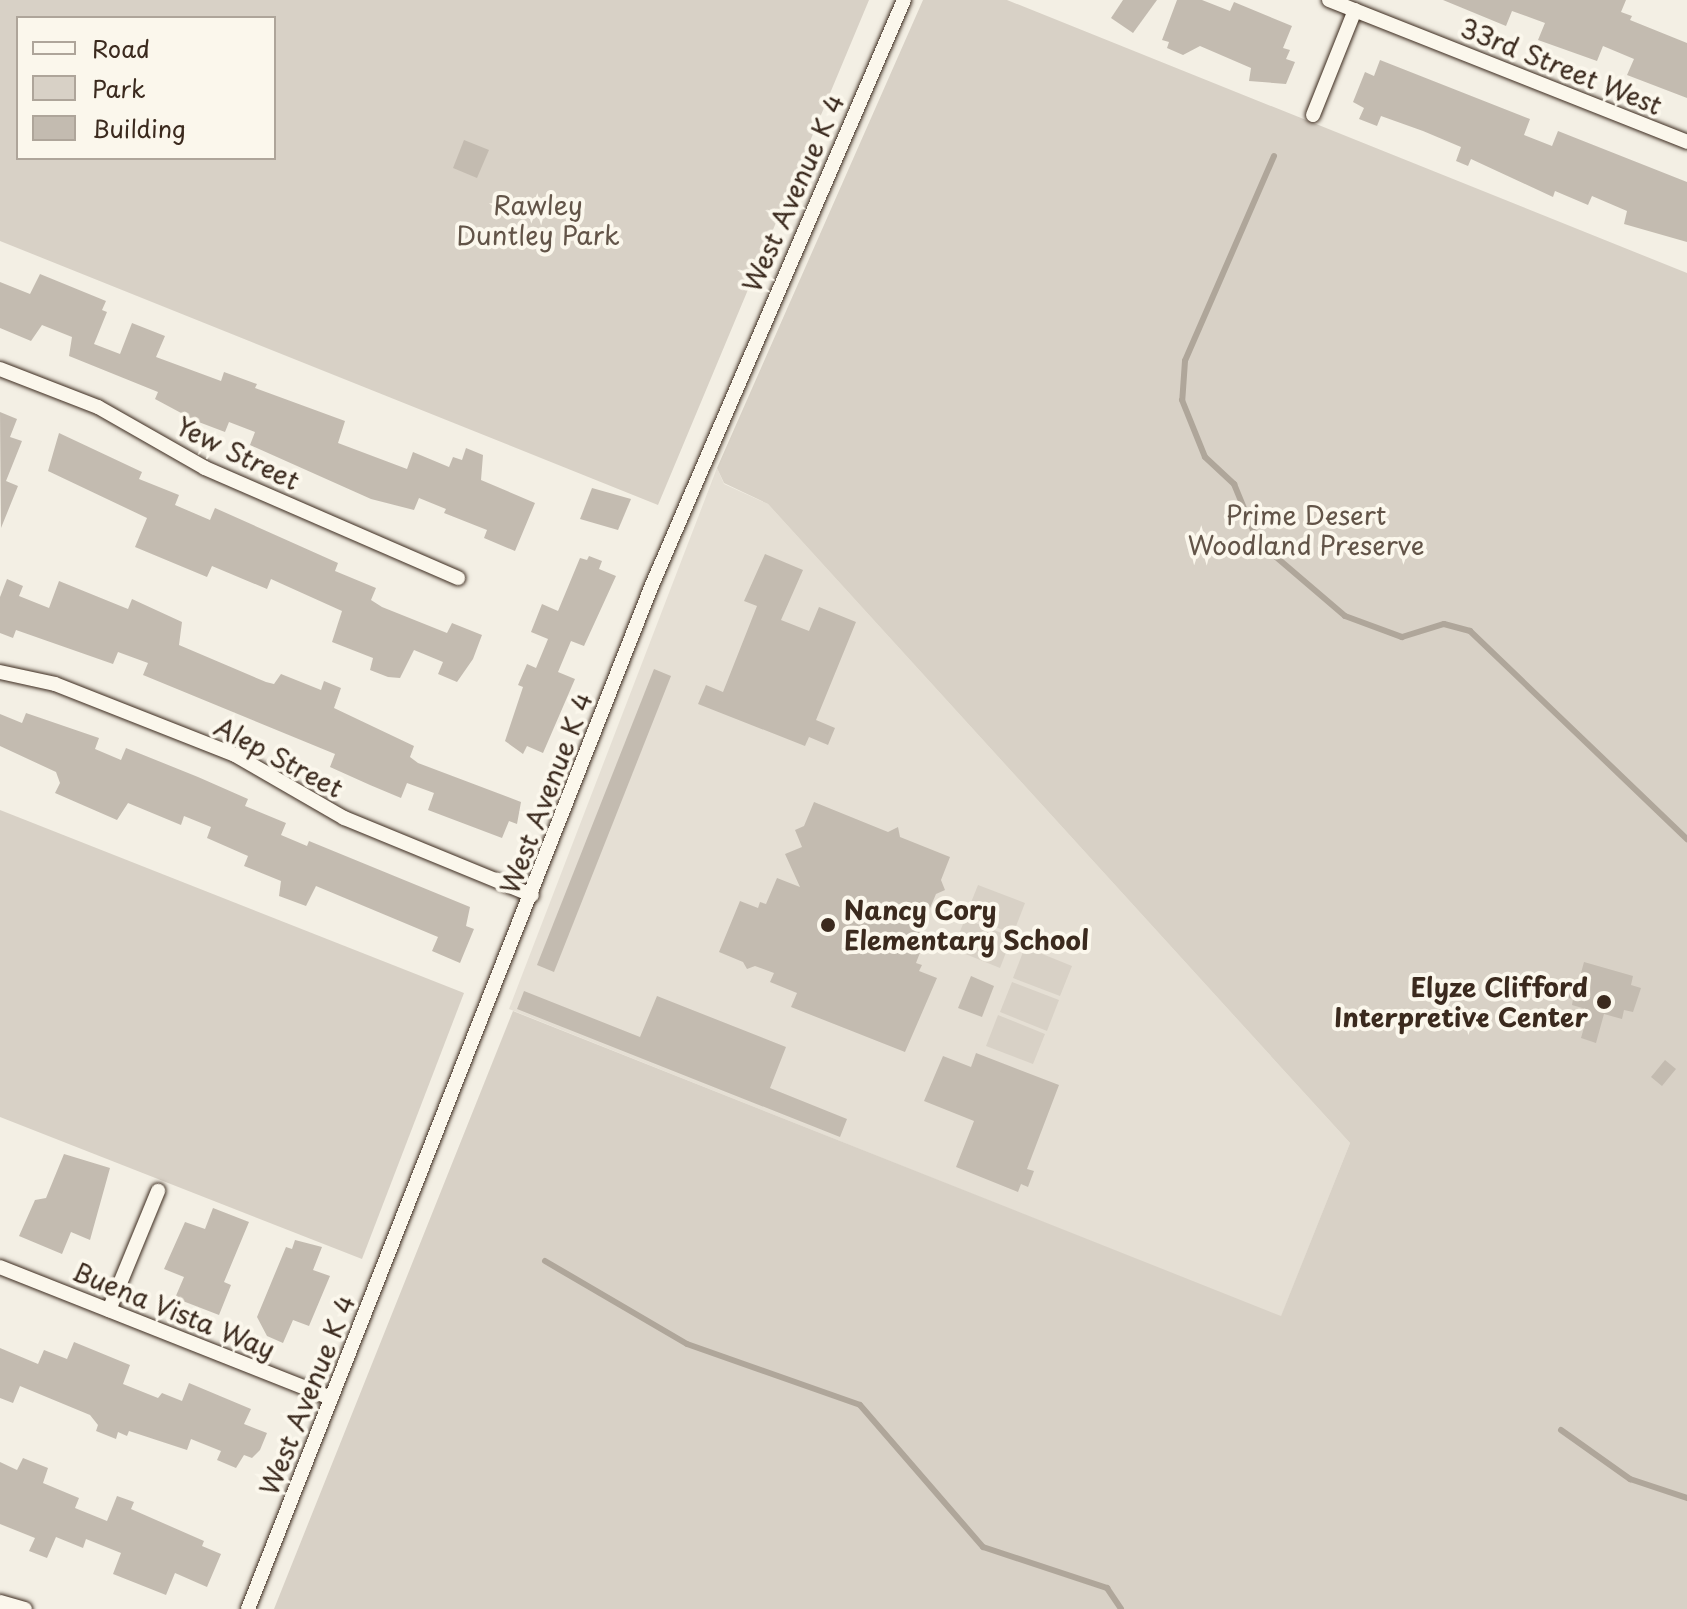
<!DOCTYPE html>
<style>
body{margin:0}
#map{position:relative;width:1687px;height:1609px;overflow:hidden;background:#f3efe4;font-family:"Playpen Sans",sans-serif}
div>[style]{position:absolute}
.built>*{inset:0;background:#e5dfd4}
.green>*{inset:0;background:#d8d1c6}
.stream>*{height:6px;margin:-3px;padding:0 3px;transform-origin:3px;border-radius:3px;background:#afa69a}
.building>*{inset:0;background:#c3bbb0}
.roads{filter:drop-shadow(0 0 2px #3b2a1e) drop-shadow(0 0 2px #3b2a1e)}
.minor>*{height:14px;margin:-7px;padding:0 7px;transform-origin:7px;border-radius:7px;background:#fbf7ec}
.dots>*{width:22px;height:22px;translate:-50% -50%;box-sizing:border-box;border:4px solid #fbf7ec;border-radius:50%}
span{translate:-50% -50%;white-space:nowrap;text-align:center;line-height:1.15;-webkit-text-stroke:8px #fbf7ec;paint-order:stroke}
.street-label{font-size:26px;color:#3b2a1e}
.park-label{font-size:26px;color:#625448}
.poi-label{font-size:26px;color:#3b2a1e;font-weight:700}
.left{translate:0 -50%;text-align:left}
.right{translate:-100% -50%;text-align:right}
.legend{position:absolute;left:16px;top:16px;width:260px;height:144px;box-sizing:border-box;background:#fbf7ec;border:2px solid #aea59a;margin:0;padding:10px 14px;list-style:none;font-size:24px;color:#3b2a1e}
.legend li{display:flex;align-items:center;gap:16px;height:40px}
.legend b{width:40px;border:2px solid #aea59a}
</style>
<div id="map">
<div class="built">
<div style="clip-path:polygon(717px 468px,724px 484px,768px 504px,1350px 1143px,1281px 1317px,509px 1009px)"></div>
</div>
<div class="green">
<div style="clip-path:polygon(evenodd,0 0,869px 0,658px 505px,0 241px,0 0,18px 18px,274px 18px,274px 158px,18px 158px,18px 18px)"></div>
<div style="clip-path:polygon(923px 0,1007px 0,1687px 273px,1687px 1609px,274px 1609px,513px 1011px,1281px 1316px,1350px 1143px,768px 504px,724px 483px,717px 468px)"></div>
<div style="clip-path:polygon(0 810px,464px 993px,362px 1259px,0 1117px)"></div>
<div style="clip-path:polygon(978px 885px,1025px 903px,1013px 934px,966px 915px)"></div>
<div style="clip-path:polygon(965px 919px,1012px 937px,1000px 968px,953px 949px)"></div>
<div style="clip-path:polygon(1025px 947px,1072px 966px,1060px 996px,1013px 978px)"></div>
<div style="clip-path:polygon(1012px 982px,1059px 1000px,1047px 1031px,1000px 1012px)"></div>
<div style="clip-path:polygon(998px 1015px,1045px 1034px,1033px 1064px,986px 1046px)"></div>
</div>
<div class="stream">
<div style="left:1274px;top:156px;width:223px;rotate:113.5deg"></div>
<div style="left:1185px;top:361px;width:39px;rotate:94deg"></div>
<div style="left:1182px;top:400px;width:61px;rotate:68deg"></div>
<div style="left:1205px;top:457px;width:40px;rotate:43deg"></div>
<div style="left:1234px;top:484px;width:55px;rotate:67.6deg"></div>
<div style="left:1255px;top:535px;width:21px;rotate:49deg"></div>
<div style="left:1269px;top:551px;width:100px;rotate:40.5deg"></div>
<div style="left:1345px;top:616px;width:61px;rotate:20.2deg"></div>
<div style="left:1402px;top:637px;width:44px;rotate:-17.2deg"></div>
<div style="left:1444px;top:624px;width:27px;rotate:15deg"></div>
<div style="left:1470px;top:631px;width:301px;rotate:43.8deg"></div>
<div style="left:545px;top:1261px;width:164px;rotate:30.3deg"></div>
<div style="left:687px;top:1344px;width:183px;rotate:19.4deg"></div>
<div style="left:860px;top:1405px;width:188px;rotate:49.1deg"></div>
<div style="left:983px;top:1547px;width:131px;rotate:18.3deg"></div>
<div style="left:1107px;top:1588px;width:25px;rotate:56deg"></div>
<div style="left:1561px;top:1430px;width:85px;rotate:35.4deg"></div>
<div style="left:1630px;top:1479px;width:60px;rotate:18.4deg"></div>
</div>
<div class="building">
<div style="clip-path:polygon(1123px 0,1157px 0,1133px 33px,1111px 18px)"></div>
<div style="clip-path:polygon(1177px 0,1202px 0,1230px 11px,1234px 2px,1292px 26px,1283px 48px,1290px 50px,1286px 59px,1295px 62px,1286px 84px,1249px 81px,1251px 68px,1200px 46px,1183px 55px,1167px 48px,1169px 42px,1162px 40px)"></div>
<div style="clip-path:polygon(1443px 0,1626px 0,1621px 12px,1632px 16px,1630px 20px,1687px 43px,1687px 98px,1627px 75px,1634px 59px,1603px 46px,1597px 61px,1538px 40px,1545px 23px,1512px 11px,1506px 26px)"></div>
<div style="clip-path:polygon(1380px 60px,1530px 119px,1524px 135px,1552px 146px,1558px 131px,1687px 182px,1687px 242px,1624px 224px,1627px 211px,1592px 196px,1588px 205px,1555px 191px,1553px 197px,1471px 159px,1468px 166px,1456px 161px,1461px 147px,1423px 131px,1381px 116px,1377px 126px,1359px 119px,1364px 108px,1353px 102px,1365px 72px,1374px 76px)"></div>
<div style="clip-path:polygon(464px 140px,489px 150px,477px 178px,453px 168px)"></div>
<div style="clip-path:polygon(40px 274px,106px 301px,102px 310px,107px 312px,94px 344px,120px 354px,132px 323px,165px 336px,156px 357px,221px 381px,224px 372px,257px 384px,255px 388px,345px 421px,338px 443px,407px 469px,413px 452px,449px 467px,453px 457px,462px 460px,466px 448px,483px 455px,481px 480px,535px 503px,515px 551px,484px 538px,487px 530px,444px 513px,446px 509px,419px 498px,414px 510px,371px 499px,250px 445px,255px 432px,229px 422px,225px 432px,196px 421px,155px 399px,158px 392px,69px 356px,72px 337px,42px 325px,31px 341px,0 328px,0 282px,30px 294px)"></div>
<div style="clip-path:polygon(0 412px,17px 419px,10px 437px,22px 441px,6px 481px,18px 486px,1px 528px)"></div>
<div style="clip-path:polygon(59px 433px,142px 472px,139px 479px,179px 495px,175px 505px,210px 520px,215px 508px,338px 563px,335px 571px,376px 588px,371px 600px,382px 607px,447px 633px,452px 623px,482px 635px,473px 659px,457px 682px,438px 674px,443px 662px,414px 650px,400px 678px,388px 677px,370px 670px,373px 658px,332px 642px,342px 611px,271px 579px,267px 589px,212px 566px,207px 577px,135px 547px,147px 518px,48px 471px)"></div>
<div style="clip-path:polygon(592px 488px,631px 499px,618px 530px,580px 519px)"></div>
<div style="clip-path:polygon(765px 554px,803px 570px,781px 620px,809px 631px,819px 607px,856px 622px,816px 720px,835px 728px,828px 745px,809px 737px,805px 746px,698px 704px,706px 685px,723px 692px,757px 606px,744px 601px)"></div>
<div style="clip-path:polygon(589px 556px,602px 561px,599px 569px,616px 576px,584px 646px,571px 641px,558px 672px,575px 679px,543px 753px,527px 746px,523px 754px,505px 741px,523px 687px,518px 685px,527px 664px,536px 668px,548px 639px,531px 632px,542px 604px,558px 611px,580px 558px,587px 560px)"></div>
<div style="clip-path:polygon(7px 579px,23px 586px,19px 596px,49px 608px,59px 581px,128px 609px,132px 599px,182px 622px,179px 645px,266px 682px,274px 684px,281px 674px,321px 690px,324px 681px,341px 688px,334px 708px,414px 746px,410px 757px,418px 763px,521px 802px,517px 824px,509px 821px,502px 838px,428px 810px,434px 793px,407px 783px,401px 798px,370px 785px,330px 767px,335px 754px,143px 675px,148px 663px,118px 652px,113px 664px,16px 630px,13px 638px,0 633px,0 597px)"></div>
<div style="clip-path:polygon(654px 669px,671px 676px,554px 972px,537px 965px)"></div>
<div style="clip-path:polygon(26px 713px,99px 738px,95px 749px,121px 760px,126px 748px,198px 777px,248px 799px,245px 806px,286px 823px,281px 835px,307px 846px,309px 841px,470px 907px,466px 926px,474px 929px,460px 963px,432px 951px,438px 937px,316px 886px,306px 906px,279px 896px,281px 881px,244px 866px,248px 856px,207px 838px,211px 827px,184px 816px,181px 825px,128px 803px,117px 820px,55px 793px,60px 783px,56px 772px,0 746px,0 714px,22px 723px)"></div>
<div style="clip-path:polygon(814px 802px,888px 832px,898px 827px,900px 837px,950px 857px,941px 880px,945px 890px,936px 894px,919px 934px,926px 937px,916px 963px,922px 965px,919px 971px,937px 978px,905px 1052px,791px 1007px,797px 993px,770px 982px,774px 973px,755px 966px,747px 969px,743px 962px,719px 952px,740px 901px,758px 908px,760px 902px,766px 904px,777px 878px,800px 887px,785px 854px,802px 847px,795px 830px,804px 826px)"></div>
<div style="clip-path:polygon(1584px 962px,1633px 976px,1631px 985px,1641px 988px,1633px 1012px,1624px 1010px,1622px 1019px,1604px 1014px,1596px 1043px,1581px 1038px,1589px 1010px,1572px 1005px,1573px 999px,1564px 997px,1569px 981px,1578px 984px)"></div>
<div style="clip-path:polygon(971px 976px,994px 986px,982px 1017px,958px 1008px)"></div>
<div style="clip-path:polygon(524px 991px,640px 1037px,657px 996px,786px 1047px,770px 1088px,847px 1119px,840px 1137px,517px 1009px)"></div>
<div style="clip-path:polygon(976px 1053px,1059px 1085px,1027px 1169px,1034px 1171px,1028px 1187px,1021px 1184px,1018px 1192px,956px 1167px,974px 1121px,924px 1101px,943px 1056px,971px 1067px)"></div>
<div style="clip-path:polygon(1665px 1060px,1676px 1069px,1662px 1086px,1651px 1077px)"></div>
<div style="clip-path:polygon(64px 1154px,110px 1168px,90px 1240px,71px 1232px,62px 1254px,19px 1236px,35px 1200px,46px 1198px)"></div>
<div style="clip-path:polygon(213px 1208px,249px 1222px,224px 1282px,231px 1285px,219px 1315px,175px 1298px,184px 1277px,164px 1269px,185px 1222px,205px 1229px)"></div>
<div style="clip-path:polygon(295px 1240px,322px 1247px,313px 1270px,330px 1276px,309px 1326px,293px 1320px,283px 1343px,267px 1336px,257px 1317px,286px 1247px,292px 1249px)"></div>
<div style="clip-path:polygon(74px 1342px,130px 1365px,123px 1384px,158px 1398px,162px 1393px,182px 1401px,189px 1383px,251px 1409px,244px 1424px,267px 1433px,260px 1450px,252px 1458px,244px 1455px,236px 1468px,217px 1460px,221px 1451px,191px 1439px,187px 1450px,129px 1431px,127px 1436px,118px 1432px,116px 1439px,96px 1431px,98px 1425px,90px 1415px,20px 1386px,13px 1403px,0 1398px,0 1348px,38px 1364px,44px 1350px,67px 1359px)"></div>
<div style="clip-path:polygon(23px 1458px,48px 1468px,43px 1483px,79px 1498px,75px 1508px,107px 1521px,117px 1496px,134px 1502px,131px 1509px,204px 1541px,202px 1546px,221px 1554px,207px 1587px,175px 1573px,166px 1595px,113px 1574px,121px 1553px,86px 1539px,83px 1548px,56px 1537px,47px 1558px,29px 1551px,35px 1538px,0 1524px,0 1462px,17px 1470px)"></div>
</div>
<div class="roads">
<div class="minor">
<div style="left:1329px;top:0;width:385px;rotate:21.6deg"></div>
<div style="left:1313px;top:115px;width:113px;rotate:-68.2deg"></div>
<div style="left:0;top:369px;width:105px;rotate:21.2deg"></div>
<div style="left:98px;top:407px;width:123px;rotate:29.7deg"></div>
<div style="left:205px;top:468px;width:276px;rotate:23.5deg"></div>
<div style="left:0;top:672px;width:56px;rotate:12.3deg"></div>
<div style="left:55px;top:684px;width:193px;rotate:21.5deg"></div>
<div style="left:235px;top:755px;width:126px;rotate:30deg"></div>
<div style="left:344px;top:818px;width:203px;rotate:22.3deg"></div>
<div style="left:0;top:1267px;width:356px;rotate:21.6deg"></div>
<div style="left:109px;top:1310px;width:129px;rotate:-67.6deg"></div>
<div style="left:0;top:1602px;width:26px;rotate:16deg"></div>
<div style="left:248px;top:1609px;width:1101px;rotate:-68.47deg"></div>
<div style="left:652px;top:585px;width:637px;rotate:-66.7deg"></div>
</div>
</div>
<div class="dots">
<div style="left:828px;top:925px;background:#3b2a1e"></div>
<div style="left:1604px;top:1002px;background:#3b2a1e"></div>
</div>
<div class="street-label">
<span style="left:1561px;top:66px;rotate:22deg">33rd Street West</span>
<span style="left:793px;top:193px;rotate:-66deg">West Avenue K 4</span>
<span style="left:238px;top:453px;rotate:26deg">Yew Street</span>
<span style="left:279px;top:757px;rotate:28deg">Alep Street</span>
<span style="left:546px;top:793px;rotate:-69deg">West Avenue K 4</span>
<span style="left:174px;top:1310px;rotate:22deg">Buena Vista Way</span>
<span style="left:307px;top:1395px;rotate:-68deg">West Avenue K 4</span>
</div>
<div class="park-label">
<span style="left:538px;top:220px">Rawley<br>Duntley Park</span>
<span style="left:1306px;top:530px">Prime Desert<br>Woodland Preserve</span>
</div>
<div class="poi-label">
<span class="left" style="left:844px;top:925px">Nancy Cory<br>Elementary School</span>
<span class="right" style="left:1588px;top:1002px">Elyze Clifford<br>Interpretive Center</span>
</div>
<ul class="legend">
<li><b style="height:10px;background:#fbf7ec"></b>Road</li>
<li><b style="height:22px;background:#d8d1c6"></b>Park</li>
<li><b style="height:22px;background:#c3bbb0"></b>Building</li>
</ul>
</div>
